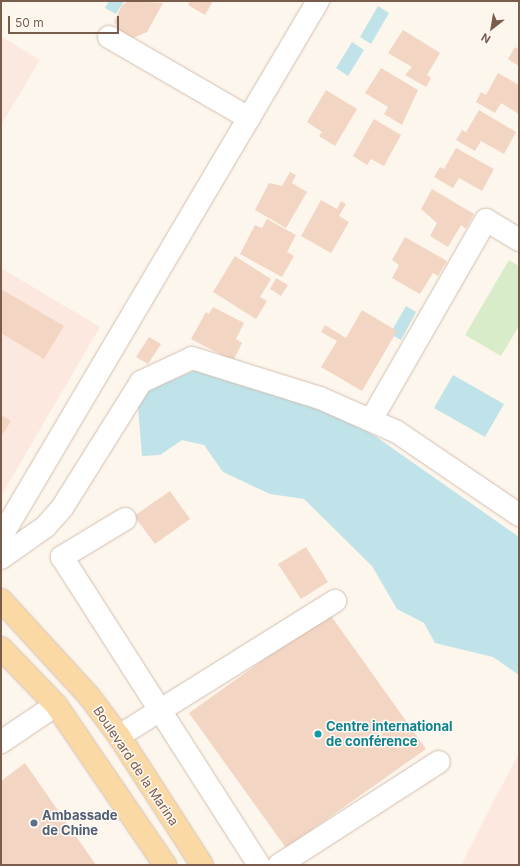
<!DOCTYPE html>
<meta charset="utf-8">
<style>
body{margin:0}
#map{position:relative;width:520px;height:866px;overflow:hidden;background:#fdf6ec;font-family:Inter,sans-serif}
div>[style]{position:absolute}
.commercial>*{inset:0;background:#fde8e0}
.green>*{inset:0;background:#d8ecc9}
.water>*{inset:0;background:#bfe3e8}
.building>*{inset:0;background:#f3d5c3}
.roads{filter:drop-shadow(0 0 1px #d1beb0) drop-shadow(0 0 1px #d1beb0)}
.minor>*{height:22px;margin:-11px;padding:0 11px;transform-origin:11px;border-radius:11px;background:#fff}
.major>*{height:22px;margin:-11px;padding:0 11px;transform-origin:11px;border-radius:11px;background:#fbd9a5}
.dots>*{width:11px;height:11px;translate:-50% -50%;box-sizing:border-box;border:2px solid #fffaf3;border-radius:50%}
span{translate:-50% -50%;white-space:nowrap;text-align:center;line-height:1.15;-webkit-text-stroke:3px #fffaf3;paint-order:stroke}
.culture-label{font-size:13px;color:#0d838f;font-weight:700}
.left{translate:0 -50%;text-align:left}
.street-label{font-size:13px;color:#7a5c4d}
.service-label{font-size:13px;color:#4e5e75;font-weight:700}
.frame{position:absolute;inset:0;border:2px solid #7a5c4d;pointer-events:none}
.north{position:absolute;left:472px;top:8px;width:40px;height:40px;-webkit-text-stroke:3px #fffaf3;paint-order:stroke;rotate:211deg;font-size:11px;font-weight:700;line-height:16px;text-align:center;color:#7a5c4d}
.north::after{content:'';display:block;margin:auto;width:14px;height:18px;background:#7a5c4d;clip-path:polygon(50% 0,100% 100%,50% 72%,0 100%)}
.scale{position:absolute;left:8px;top:16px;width:111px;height:18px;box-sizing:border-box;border:2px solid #7a5c4d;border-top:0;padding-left:5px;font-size:12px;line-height:14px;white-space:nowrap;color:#7a5c4d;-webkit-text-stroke:3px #fffaf3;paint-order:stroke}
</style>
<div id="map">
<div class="commercial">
<div style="clip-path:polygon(1px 36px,40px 60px,1px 125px)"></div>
<div style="clip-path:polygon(1px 268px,100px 327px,1px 496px)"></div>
<div style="clip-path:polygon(519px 754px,519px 865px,461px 865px,493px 802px)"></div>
</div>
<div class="green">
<div style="clip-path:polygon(509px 260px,519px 266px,519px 326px,501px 356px,465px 335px)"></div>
</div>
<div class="water">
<div style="clip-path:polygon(109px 1px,124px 1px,116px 14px,105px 8px)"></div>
<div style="clip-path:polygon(378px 6px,389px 13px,371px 44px,360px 37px)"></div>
<div style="clip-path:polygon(352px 42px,364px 50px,348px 76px,336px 68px)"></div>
<div style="clip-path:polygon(406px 306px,416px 312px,401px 340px,390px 334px)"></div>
<div style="clip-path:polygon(203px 367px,330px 411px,375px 436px,519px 537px,519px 675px,493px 657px,435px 643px,424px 623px,397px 609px,372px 566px,304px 499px,270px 494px,223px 472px,204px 445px,182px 440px,160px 455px,142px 456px,137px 395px)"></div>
<div style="clip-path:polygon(453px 375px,504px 404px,485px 437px,434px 408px)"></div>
</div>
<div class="building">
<div style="clip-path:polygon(129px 1px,163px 3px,147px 32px,133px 38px,127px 45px,114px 22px,122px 5px)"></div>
<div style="clip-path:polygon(190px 1px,213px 1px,205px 15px,188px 5px)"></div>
<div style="clip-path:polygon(403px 30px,440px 53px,427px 75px,431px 78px,426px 87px,405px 75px,412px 67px,388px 53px)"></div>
<div style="clip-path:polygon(515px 47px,519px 50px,519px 66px,508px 59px)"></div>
<div style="clip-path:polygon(381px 68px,418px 90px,402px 125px,384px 114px,388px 107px,365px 93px)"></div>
<div style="clip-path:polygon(498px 73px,519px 85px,519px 114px,501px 103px,495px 113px,476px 102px,481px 92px,486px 95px)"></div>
<div style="clip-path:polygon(326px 90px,357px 109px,335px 146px,319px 136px,322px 132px,307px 122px)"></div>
<div style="clip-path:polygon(479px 110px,516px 132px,504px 154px,481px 141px,475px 151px,456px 140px,462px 130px,466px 132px)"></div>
<div style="clip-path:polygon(374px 119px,401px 135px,384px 166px,371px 159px,367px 165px,353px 156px)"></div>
<div style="clip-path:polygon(456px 148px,494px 169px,482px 191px,459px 178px,453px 188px,434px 177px,440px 167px,444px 169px)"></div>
<div style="clip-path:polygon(290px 172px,296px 175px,292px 183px,307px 192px,286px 228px,255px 210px,269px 183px,282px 186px)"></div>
<div style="clip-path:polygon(432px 189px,474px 214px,466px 229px,461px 225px,448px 247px,430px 236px,437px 223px,421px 209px)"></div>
<div style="clip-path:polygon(321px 200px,337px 209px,341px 201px,346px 204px,339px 216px,349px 222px,331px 253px,301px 236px)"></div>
<div style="clip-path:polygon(267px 219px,296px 235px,287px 252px,294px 256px,282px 277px,240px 254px,255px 225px,262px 228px)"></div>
<div style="clip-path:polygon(405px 237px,447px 261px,438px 276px,433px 273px,420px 294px,392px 278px,399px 265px,392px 260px)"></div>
<div style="clip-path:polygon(235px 256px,271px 279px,260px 297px,267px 301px,256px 319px,213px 292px)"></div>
<div style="clip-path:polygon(276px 278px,288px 285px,281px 296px,270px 289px)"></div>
<div style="clip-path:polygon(1px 289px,64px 326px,44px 359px,1px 333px)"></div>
<div style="clip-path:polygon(213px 307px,244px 323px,236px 339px,242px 343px,233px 361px,191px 339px,206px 312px,209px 314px)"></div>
<div style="clip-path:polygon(362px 310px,397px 331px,362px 391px,321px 367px,337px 341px,321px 332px,325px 325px,346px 338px)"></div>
<div style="clip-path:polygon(149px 337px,161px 344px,148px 364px,136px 357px)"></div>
<div style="clip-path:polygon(1px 415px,11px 421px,1px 437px)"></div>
<div style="clip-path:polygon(170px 491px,190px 519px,155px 544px,134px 516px)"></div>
<div style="clip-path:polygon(306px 547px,328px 582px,301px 599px,278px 564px)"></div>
<div style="clip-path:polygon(329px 613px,426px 749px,286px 848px,189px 713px)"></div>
<div style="clip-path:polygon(25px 763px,96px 865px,1px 865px,1px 781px)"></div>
</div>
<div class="roads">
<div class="minor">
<div style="left:109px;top:37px;width:162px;rotate:30.1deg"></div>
<div style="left:371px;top:420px;width:231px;rotate:-60.1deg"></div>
<div style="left:486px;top:220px;width:39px;rotate:31deg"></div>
<div style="left:125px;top:519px;width:74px;rotate:148.9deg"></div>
<div style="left:62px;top:557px;width:366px;rotate:57.4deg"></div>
<div style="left:1px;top:537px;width:623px;rotate:-59.4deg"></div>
<div style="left:1px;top:558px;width:54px;rotate:-35.2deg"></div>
<div style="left:45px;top:527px;width:25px;rotate:-48deg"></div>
<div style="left:62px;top:508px;width:149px;rotate:-57.9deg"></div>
<div style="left:141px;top:382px;width:56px;rotate:-25.2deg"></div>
<div style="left:192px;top:358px;width:134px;rotate:17.4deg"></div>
<div style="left:320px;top:398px;width:84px;rotate:23.8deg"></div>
<div style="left:397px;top:432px;width:148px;rotate:34.2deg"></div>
<div style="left:119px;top:736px;width:255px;rotate:-32deg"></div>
<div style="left:1px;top:742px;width:66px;rotate:-33.9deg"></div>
<div style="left:279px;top:865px;width:190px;rotate:-32.8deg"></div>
</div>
<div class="major">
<div style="left:1px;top:600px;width:130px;rotate:47.5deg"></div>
<div style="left:89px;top:696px;width:50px;rotate:53.1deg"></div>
<div style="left:119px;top:736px;width:153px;rotate:57.2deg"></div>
<div style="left:1px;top:648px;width:79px;rotate:46deg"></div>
<div style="left:56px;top:705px;width:194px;rotate:55.7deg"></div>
</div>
</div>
<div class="dots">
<div style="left:318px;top:734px;background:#0f9aa8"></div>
<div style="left:34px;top:823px;background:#5c6f8a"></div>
</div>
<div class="culture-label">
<span class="left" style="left:326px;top:734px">Centre international<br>de conférence</span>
</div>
<div class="street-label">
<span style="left:136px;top:766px;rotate:56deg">Boulevard de la Marina</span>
</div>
<div class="service-label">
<span class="left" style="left:42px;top:823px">Ambassade<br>de Chine</span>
</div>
<div class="frame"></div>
<div class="north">N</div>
<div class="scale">50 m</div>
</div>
